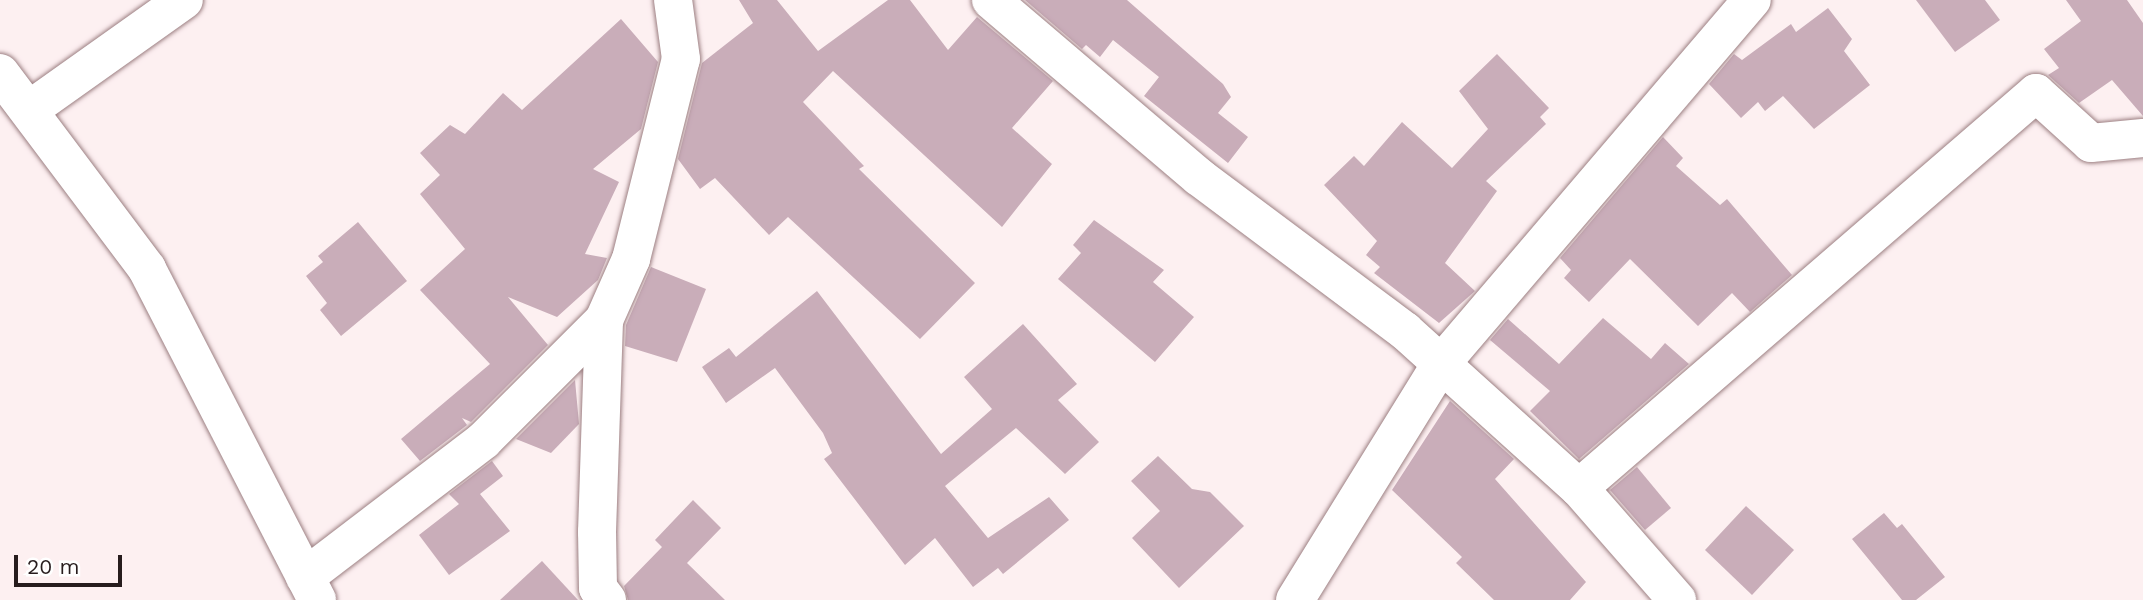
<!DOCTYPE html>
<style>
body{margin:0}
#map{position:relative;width:2143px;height:600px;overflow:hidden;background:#fdf0f1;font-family:"Work Sans",sans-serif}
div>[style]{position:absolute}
.building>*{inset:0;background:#c9adb9}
.roads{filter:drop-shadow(0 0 2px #9c7f82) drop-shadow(0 0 2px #9c7f82)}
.minor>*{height:38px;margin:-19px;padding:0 19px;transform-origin:19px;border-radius:19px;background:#fff}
span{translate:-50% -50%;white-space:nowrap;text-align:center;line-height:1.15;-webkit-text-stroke:7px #fff;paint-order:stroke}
.scale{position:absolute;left:14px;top:555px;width:108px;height:32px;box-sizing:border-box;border:4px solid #271c1d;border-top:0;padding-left:9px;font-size:21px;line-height:24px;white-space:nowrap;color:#271c1d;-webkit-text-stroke:5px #fff;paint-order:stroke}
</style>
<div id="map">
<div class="building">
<div style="clip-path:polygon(739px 0,777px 0,818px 51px,888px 0,910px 0,948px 50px,977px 17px,1053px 81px,1012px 128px,1052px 164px,1002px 227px,833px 71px,803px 102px,864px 166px,859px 169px,975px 283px,920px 339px,788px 217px,769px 235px,715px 178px,700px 189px,678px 159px,702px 63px,753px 23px)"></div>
<div style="clip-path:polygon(1025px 0,1127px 0,1223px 84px,1231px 97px,1218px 113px,1248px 137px,1228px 163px,1144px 96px,1159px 77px,1113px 40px,1100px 57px,1086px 45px,1082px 49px)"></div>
<div style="clip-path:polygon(1916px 0,1985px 0,2000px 20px,1955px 52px)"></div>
<div style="clip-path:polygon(2066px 0,2127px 0,2143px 23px,2143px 116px,2112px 80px,2079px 103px,2048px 75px,2059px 68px,2044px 49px,2081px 21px)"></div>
<div style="clip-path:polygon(1828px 8px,1852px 39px,1844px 51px,1870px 85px,1814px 129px,1783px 96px,1765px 111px,1758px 102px,1741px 118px,1709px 84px,1734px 54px,1742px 60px,1791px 24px,1796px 32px)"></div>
<div style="clip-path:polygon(621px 19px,658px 62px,641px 129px,593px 169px,619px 182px,585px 254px,607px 258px,598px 280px,557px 317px,508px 297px,548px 345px,471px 422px,462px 418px,467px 425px,420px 461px,401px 439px,490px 364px,420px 290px,465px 249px,420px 194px,440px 175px,420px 153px,450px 125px,465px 134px,503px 93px,522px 110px)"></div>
<div style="clip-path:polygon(1497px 54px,1549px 108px,1540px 117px,1546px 124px,1486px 181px,1497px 191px,1445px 263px,1475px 291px,1439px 323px,1374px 273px,1380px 267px,1366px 255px,1377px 241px,1324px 185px,1354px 156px,1364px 166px,1402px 122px,1452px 168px,1488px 129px,1459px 91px)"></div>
<div style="clip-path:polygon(1663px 137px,1683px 158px,1676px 166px,1720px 205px,1727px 199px,1792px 275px,1750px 312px,1732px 293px,1698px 326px,1630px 259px,1589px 302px,1564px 278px,1571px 270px,1560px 258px)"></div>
<div style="clip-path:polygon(1094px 220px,1164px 270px,1153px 282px,1194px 317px,1155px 362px,1058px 279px,1081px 253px,1073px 245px)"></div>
<div style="clip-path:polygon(358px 222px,407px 281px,341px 336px,320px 310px,327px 303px,306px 276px,323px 262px,318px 256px)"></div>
<div style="clip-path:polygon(651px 267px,706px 289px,677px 362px,625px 346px,626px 325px)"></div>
<div style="clip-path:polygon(817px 291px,941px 454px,992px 409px,964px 377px,1023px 324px,1077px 384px,1058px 400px,1099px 442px,1065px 474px,1016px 428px,945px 486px,988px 538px,1049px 497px,1069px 520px,1003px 574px,998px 568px,973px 587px,935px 538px,905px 565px,824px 459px,832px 453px,823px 433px,775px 368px,726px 403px,702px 367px,729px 348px,736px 357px)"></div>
<div style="clip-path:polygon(1603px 318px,1651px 359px,1665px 343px,1689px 364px,1579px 459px,1530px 411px,1550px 391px,1490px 340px,1508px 319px,1559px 364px)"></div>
<div style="clip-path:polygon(575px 380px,579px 424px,551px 453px,516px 439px)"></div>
<div style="clip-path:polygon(1450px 401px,1514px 459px,1495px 479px,1586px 582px,1570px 600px,1494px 600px,1456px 563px,1462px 557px,1392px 490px)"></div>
<div style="clip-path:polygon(1158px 456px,1192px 489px,1210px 492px,1244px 526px,1179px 588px,1132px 538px,1160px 511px,1131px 481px)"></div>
<div style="clip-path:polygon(492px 461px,503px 476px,480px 494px,510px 531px,449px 575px,419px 535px,459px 504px,449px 494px)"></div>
<div style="clip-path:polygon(1637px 467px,1671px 508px,1645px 530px,1610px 490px)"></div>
<div style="clip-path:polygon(693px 500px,721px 528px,687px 563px,725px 600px,628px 600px,624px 586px,662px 547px,655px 540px)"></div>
<div style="clip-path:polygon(1746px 506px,1794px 550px,1752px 595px,1705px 550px)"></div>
<div style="clip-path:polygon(1884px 513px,1897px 528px,1902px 524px,1945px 577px,1916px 600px,1902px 600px,1852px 539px)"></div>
<div style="clip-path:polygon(542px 561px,578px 600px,500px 600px)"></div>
</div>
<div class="roads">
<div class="minor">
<div style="left:991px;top:0;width:273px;rotate:40.4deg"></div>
<div style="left:1199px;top:177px;width:257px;rotate:36.8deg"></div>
<div style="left:1405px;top:331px;width:234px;rotate:42.1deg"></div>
<div style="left:1579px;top:488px;width:149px;rotate:48.8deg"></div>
<div style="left:0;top:73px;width:245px;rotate:53.1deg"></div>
<div style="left:147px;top:269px;width:372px;rotate:62.8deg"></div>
<div style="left:29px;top:110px;width:190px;rotate:-35.4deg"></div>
<div style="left:1579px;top:488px;width:604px;rotate:-40.84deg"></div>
<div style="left:2036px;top:93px;width:74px;rotate:42.3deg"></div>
<div style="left:2091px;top:143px;width:52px;rotate:-5.5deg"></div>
<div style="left:305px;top:577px;width:225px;rotate:-37.4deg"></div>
<div style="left:484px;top:440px;width:170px;rotate:-45deg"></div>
<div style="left:607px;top:600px;width:15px;rotate:-127deg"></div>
<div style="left:598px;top:588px;width:56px;rotate:-91deg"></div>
<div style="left:597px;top:532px;width:212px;rotate:-88.1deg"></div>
<div style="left:604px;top:320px;width:67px;rotate:-66.1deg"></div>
<div style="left:631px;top:259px;width:206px;rotate:-76deg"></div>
<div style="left:681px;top:59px;width:60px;rotate:-97.7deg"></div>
<div style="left:1295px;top:600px;width:276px;rotate:-58.3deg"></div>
<div style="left:1440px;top:365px;width:480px;rotate:-49.5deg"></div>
</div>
</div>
<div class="scale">20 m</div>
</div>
